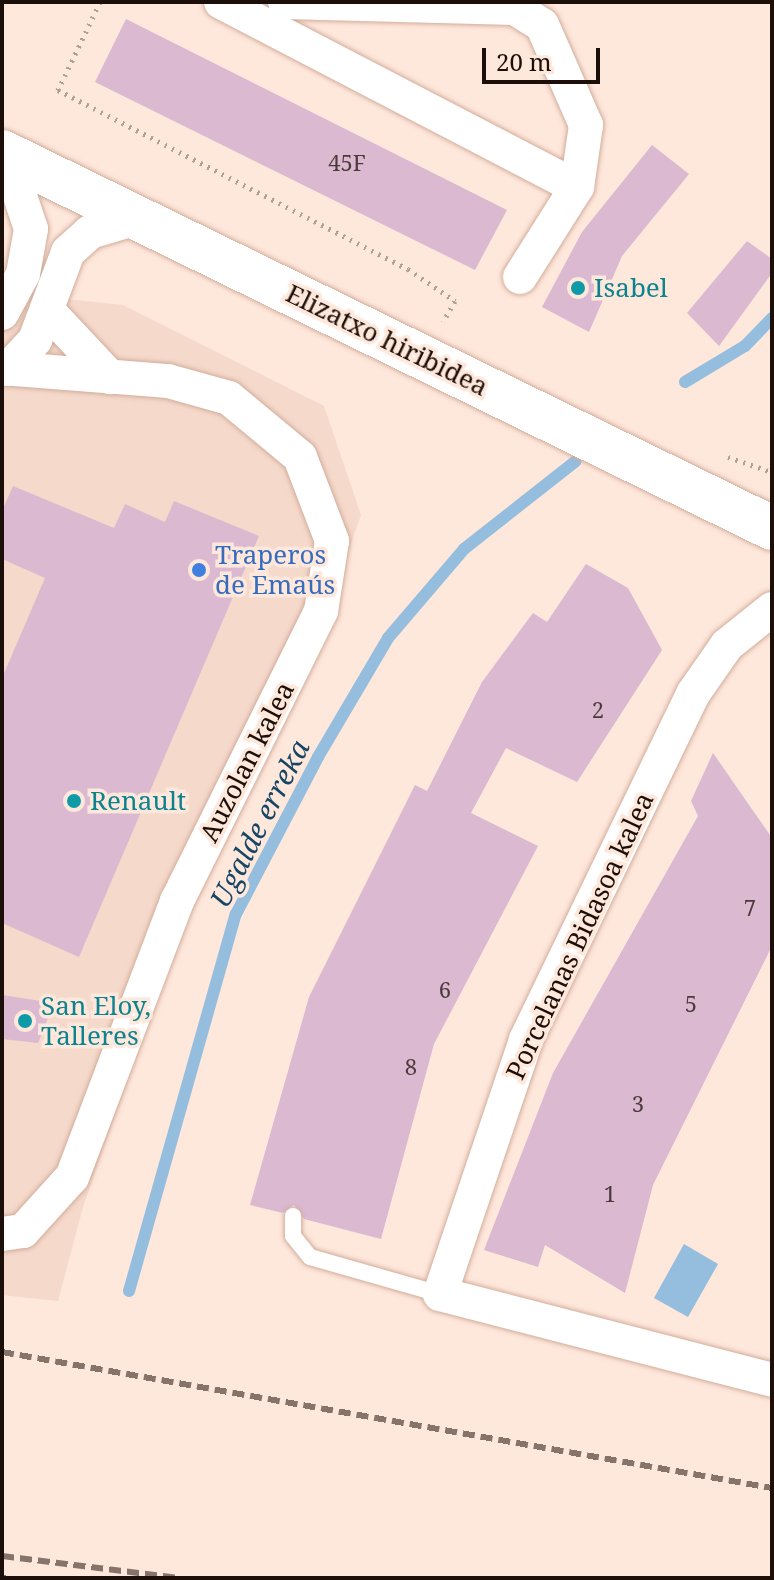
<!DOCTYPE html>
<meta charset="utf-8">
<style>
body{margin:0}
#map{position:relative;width:774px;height:1580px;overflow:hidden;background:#fee7db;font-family:"Noto Serif",serif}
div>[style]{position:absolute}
.built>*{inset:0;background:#f5d9cb}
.water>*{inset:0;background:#95bddd}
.stream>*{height:12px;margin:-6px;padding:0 6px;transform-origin:6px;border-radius:6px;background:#95bddd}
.building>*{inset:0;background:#dab9d1}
.path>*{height:5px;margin-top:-2.5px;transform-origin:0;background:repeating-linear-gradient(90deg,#b29e94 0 2px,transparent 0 8px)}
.roads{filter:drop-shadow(0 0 2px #d2ad9b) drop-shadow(0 0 2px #d2ad9b)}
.service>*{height:16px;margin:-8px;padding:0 8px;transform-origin:8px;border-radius:8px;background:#fff}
.minor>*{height:34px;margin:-17px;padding:0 17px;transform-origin:17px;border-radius:17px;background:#fff}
.secondary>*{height:44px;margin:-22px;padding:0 22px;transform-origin:22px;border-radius:22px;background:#fff}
.rail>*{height:6px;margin-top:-3px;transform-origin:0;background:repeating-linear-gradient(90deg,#86746b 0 12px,transparent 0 18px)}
.dots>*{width:22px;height:22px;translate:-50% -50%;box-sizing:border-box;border:4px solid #fee7db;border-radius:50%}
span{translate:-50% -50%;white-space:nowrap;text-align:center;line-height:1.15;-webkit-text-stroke:7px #fee7db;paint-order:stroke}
.number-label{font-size:22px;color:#4c3a3b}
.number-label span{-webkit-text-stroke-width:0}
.culture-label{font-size:26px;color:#0d838f}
.left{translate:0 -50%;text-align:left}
.street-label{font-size:26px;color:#1c0f09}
.shop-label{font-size:26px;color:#366cbe}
.water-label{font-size:28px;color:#174565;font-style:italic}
.frame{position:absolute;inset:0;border:4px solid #1c0f09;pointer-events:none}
.scale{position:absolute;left:482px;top:48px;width:118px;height:36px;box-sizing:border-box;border:4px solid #1c0f09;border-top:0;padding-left:10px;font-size:24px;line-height:28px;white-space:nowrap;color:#1c0f09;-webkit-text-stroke:6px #fee7db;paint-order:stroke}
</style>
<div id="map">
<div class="built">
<div style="clip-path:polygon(56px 298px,123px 305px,324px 406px,361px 515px,315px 646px,185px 917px,83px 1207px,58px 1301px,2px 1295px,2px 314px)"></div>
</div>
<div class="water">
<div style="clip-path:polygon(684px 1244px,718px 1264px,688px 1317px,654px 1298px)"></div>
</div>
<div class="stream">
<div style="left:685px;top:382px;width:70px;rotate:-31deg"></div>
<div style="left:745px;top:346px;width:39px;rotate:-46deg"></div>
<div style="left:129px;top:1291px;width:392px;rotate:-74.2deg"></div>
<div style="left:236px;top:914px;width:177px;rotate:-62.4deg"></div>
<div style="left:318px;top:757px;width:138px;rotate:-59.5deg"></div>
<div style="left:388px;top:638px;width:117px;rotate:-49.5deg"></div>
<div style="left:464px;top:549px;width:142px;rotate:-38.2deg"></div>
</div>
<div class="building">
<div style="clip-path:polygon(126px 19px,507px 210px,475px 270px,95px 82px)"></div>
<div style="clip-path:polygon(652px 145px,689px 174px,622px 256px,589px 332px,542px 307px,582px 232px)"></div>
<div style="clip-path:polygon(747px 241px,772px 259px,772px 273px,719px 346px,687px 313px)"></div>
<div style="clip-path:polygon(13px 486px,114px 528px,125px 504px,165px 522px,174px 501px,259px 536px,79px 957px,2px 923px,2px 678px,45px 578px,2px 559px,2px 511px)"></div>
<div style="clip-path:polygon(586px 564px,628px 588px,662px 650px,577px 782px,506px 748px,471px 813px,538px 846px,434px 1044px,381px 1239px,304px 1219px,294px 1205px,283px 1213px,250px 1205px,309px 997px,415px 785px,427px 791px,482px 682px,533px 613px,547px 622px)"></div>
<div style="clip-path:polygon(713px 753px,772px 838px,772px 946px,653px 1185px,625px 1293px,545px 1245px,538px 1267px,484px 1250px,553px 1073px,698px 816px,691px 801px)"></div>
<div style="clip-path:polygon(2px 995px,54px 1003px,38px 1043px,2px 1039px)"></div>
</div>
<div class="path">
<div style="left:100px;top:2px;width:98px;rotate:115.5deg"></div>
<div style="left:58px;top:90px;width:393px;rotate:27.1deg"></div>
<div style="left:408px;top:269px;width:57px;rotate:34.2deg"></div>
<div style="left:455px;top:301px;width:24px;rotate:120deg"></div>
<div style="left:728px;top:457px;width:46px;rotate:18.8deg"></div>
</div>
<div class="roads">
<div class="service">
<div style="left:293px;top:1216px;width:20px;rotate:90deg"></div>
<div style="left:293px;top:1236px;width:27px;rotate:51deg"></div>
<div style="left:310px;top:1257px;width:135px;rotate:15.9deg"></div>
</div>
<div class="minor">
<div style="left:221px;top:2px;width:401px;rotate:27.5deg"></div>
<div style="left:577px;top:187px;width:63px;rotate:-81.7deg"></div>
<div style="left:586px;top:125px;width:109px;rotate:-113.7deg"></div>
<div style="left:542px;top:25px;width:32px;rotate:-148deg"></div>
<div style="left:515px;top:8px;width:230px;rotate:-178.5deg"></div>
<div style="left:520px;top:277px;width:107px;rotate:-57.7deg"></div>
<div style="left:48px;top:311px;width:91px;rotate:46.8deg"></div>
<div style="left:2px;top:313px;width:44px;rotate:-61.7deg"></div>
<div style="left:23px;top:274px;width:46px;rotate:-79.9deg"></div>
<div style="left:31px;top:229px;width:79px;rotate:-108.4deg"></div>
<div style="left:2px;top:368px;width:167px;rotate:4.5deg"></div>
<div style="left:168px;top:381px;width:63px;rotate:15.6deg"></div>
<div style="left:229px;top:398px;width:92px;rotate:39.7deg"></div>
<div style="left:300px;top:457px;width:90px;rotate:69.1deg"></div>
<div style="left:332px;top:541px;width:71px;rotate:98.9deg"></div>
<div style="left:321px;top:611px;width:324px;rotate:116.4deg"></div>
<div style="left:177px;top:901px;width:295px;rotate:110.8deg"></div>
<div style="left:72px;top:1177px;width:73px;rotate:132.2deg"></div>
<div style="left:23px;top:1231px;width:21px;rotate:172deg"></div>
<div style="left:8px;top:369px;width:40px;rotate:-47deg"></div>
<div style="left:35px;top:340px;width:94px;rotate:-69.4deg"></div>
<div style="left:68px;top:252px;width:30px;rotate:-42deg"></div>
<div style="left:90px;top:232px;width:49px;rotate:-16.6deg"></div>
<div style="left:772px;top:609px;width:58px;rotate:141.3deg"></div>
<div style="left:727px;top:645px;width:60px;rotate:124.8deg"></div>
<div style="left:693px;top:694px;width:384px;rotate:115.8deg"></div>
<div style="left:526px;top:1040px;width:268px;rotate:108.7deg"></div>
<div style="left:440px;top:1294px;width:343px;rotate:14.5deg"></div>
</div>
<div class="secondary">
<div style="left:2px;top:152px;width:857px;rotate:26.03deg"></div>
</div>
</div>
<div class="rail">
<div style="left:2px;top:1352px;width:782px;rotate:10.02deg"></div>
<div style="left:2px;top:1556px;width:178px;rotate:7.1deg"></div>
<div style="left:2px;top:1578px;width:4px"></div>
</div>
<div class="dots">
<div style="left:578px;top:288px;background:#0f9aa8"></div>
<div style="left:199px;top:570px;background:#3f7fe0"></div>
<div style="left:74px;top:801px;background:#0f9aa8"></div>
<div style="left:25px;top:1021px;background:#0f9aa8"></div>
</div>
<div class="number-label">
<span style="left:347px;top:163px">45F</span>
<span style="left:598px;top:710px">2</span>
<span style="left:750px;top:908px">7</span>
<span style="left:445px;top:990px">6</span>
<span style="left:691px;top:1004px">5</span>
<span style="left:411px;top:1067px">8</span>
<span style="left:638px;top:1104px">3</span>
<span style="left:610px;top:1194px">1</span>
</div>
<div class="culture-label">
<span class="left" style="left:594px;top:288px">Isabel</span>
<span class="left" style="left:90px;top:801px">Renault</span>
<span class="left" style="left:41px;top:1021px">San Eloy,<br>Talleres</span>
</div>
<div class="street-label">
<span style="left:387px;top:340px;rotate:26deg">Elizatxo hiribidea</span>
<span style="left:247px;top:762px;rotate:-63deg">Auzolan kalea</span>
<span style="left:580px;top:936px;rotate:-65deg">Porcelanas Bidasoa kalea</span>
</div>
<div class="shop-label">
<span class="left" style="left:215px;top:570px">Traperos<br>de Emaús</span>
</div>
<div class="water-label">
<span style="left:259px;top:823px;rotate:-63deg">Ugalde erreka</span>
</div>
<div class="frame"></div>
<div class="scale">20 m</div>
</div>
